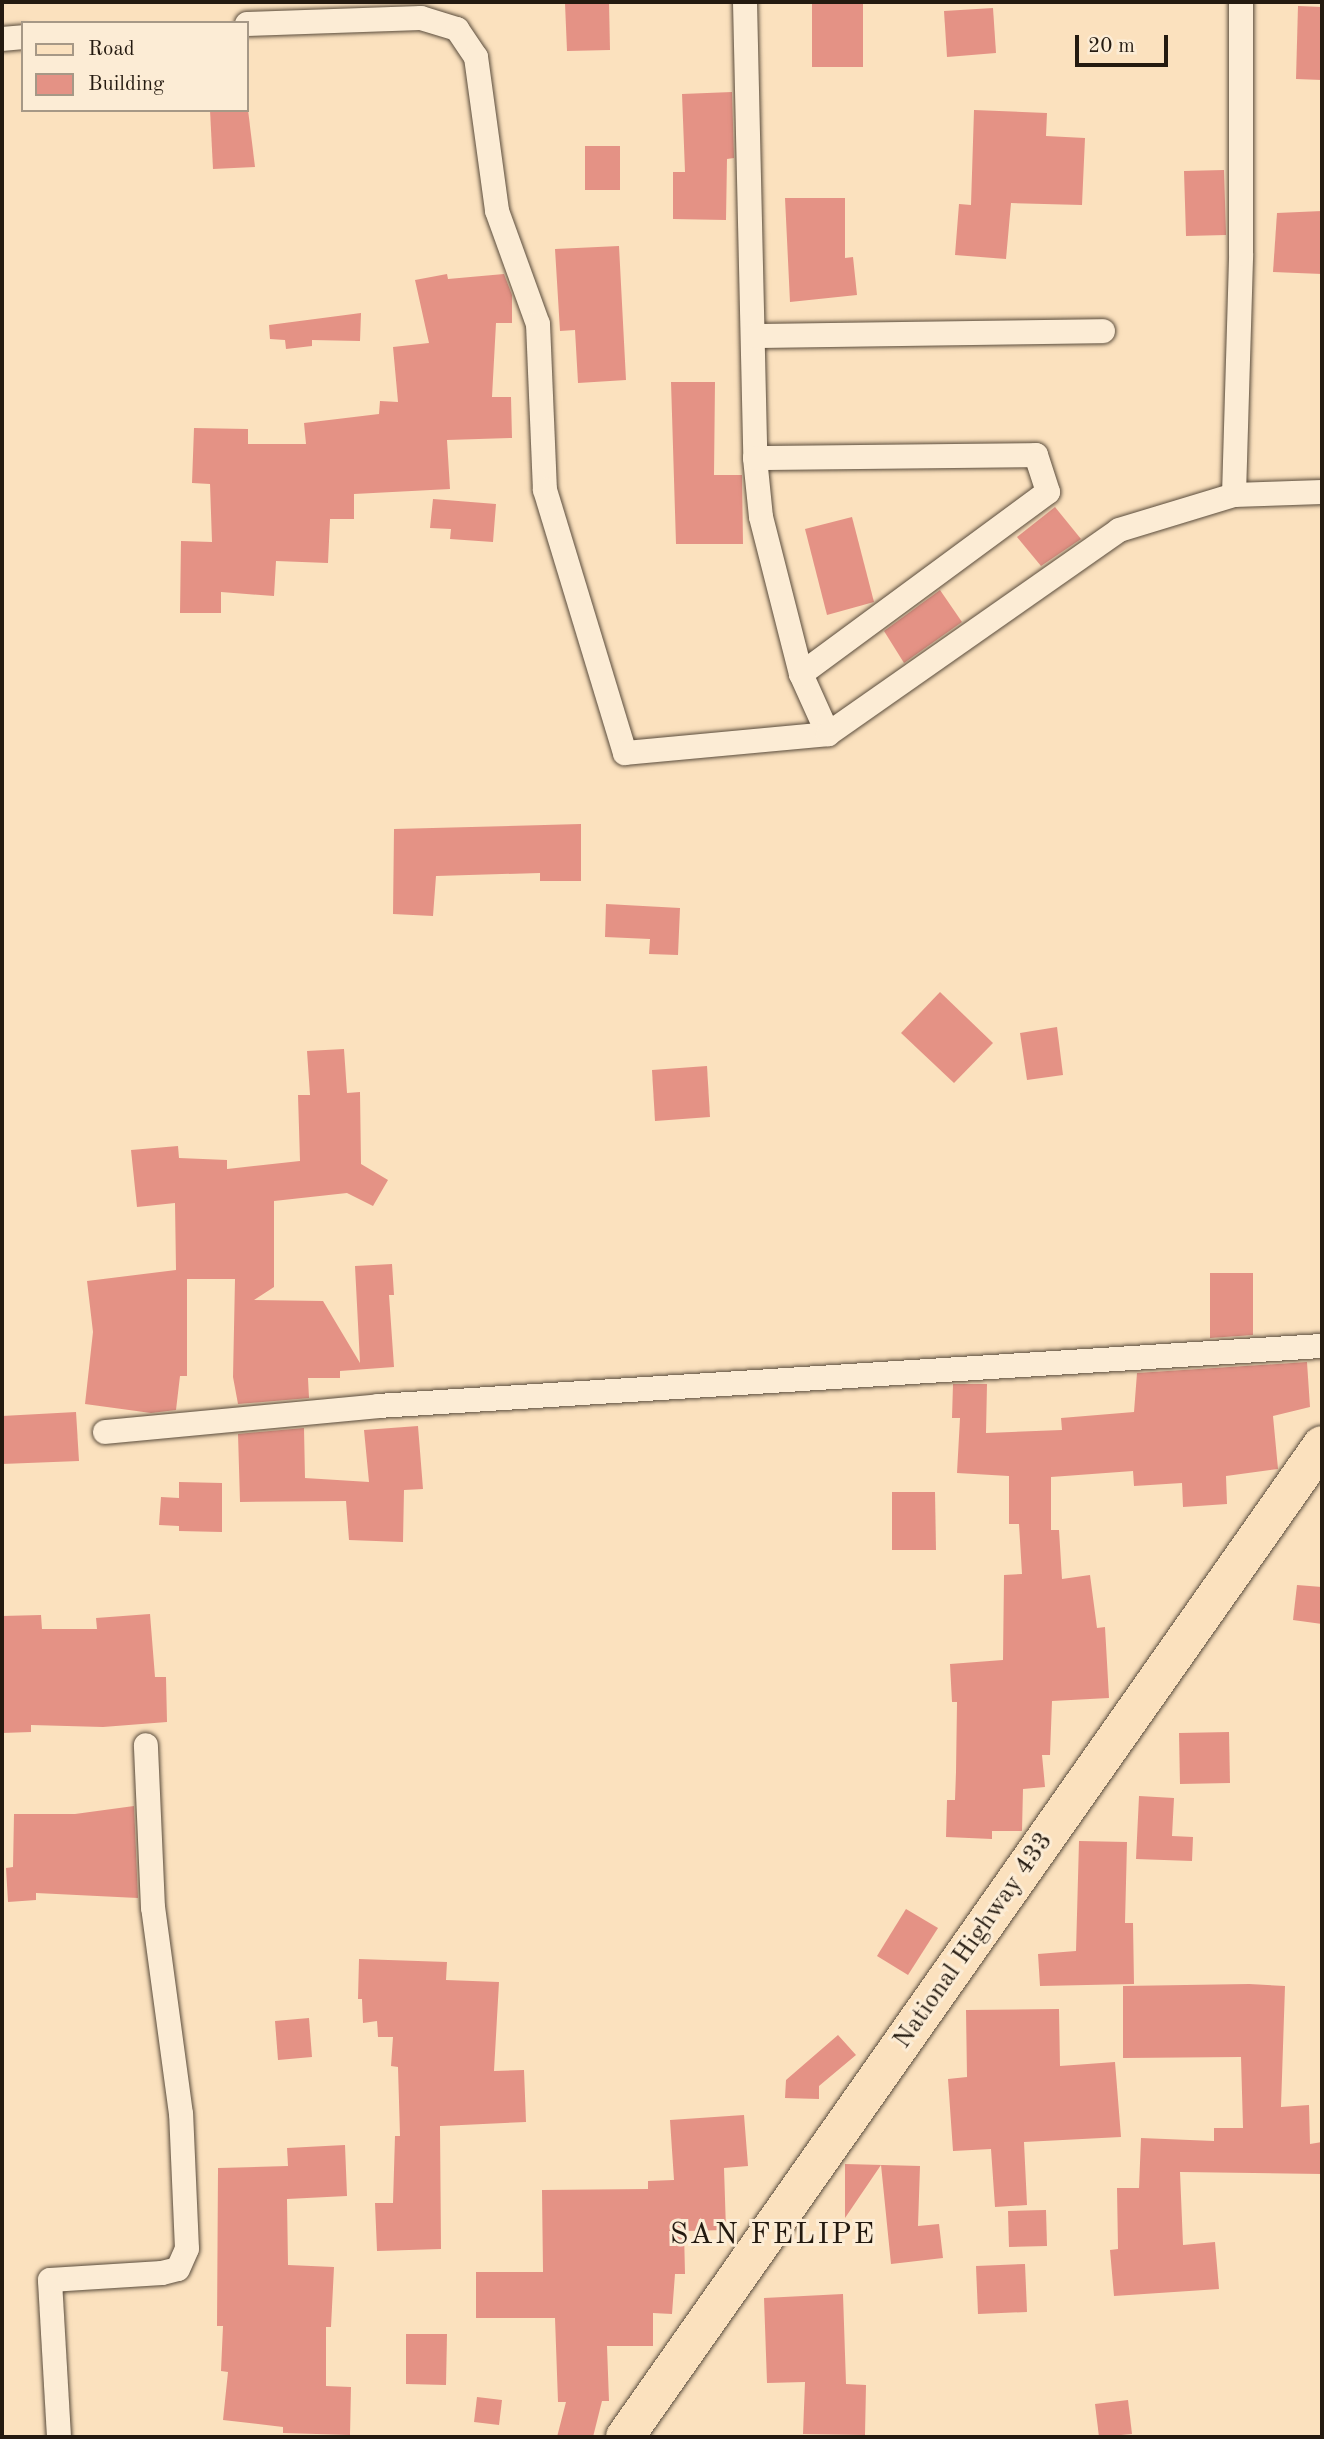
<!DOCTYPE html>
<style>
body{margin:0}
#map{position:relative;width:1324px;height:2439px;overflow:hidden;background:#fbe1be;font-family:"Old Standard TT",serif}
div>[style]{position:absolute}
.building>*{inset:0;background:#e49285}
.roads{filter:drop-shadow(0 0 2px #5a4c3c) drop-shadow(0 0 2px #5a4c3c)}
.street>*{height:24px;margin:-12px;padding:0 12px;transform-origin:12px;border-radius:12px;background:#fcecd5}
.primary>*{height:38px;margin:-19px;padding:0 19px;transform-origin:19px;border-radius:19px;background:#fbe1be}
span{translate:-50% -50%;white-space:nowrap;text-align:center;line-height:1.15;-webkit-text-stroke:6px #fcecd5;paint-order:stroke}
.street-label{font-size:26px;color:#241a10}
.quarter-label{font-size:30px;color:#241a10;letter-spacing:2px}
.frame{position:absolute;inset:0;border:4px solid #241a10;pointer-events:none}
.legend{position:absolute;left:21px;top:21px;width:228px;height:91px;box-sizing:border-box;background:#fcecd5;border:2px solid #a69886;margin:0;padding:9px 12px;list-style:none;font-size:21px;color:#241a10}
.legend li{display:flex;align-items:center;gap:14px;height:35px}
.legend b{width:35px;border:2px solid #a69886}
.scale{position:absolute;left:1075px;top:35px;width:93px;height:32px;box-sizing:border-box;border:4px solid #241a10;border-top:0;padding-left:9px;font-size:21px;line-height:24px;white-space:nowrap;color:#241a10;-webkit-text-stroke:5px #fcecd5;paint-order:stroke}
</style>
<div id="map">
<div class="building">
<div style="clip-path:polygon(609px 2px,610px 50px,567px 51px,565px 3px)"></div>
<div style="clip-path:polygon(812px 2px,863px 2px,863px 67px,812px 67px)"></div>
<div style="clip-path:polygon(1298px 6px,1322px 7px,1322px 80px,1296px 79px)"></div>
<div style="clip-path:polygon(993px 8px,996px 53px,947px 57px,944px 11px)"></div>
<div style="clip-path:polygon(732px 92px,734px 158px,727px 159px,726px 220px,673px 219px,673px 172px,685px 172px,682px 94px)"></div>
<div style="clip-path:polygon(210px 110px,248px 110px,255px 167px,213px 169px)"></div>
<div style="clip-path:polygon(974px 110px,1047px 113px,1046px 136px,1085px 138px,1082px 205px,1011px 203px,1006px 259px,955px 255px,959px 204px,971px 205px)"></div>
<div style="clip-path:polygon(585px 146px,620px 146px,620px 190px,585px 190px)"></div>
<div style="clip-path:polygon(1224px 170px,1226px 235px,1186px 236px,1184px 171px)"></div>
<div style="clip-path:polygon(785px 198px,845px 198px,845px 258px,853px 257px,857px 295px,790px 302px)"></div>
<div style="clip-path:polygon(1322px 211px,1322px 274px,1273px 272px,1277px 213px)"></div>
<div style="clip-path:polygon(619px 246px,626px 380px,578px 383px,575px 330px,560px 331px,555px 249px)"></div>
<div style="clip-path:polygon(447px 274px,448px 279px,504px 274px,512px 295px,512px 323px,496px 323px,492px 397px,511px 397px,512px 438px,447px 440px,450px 489px,354px 494px,354px 519px,330px 519px,328px 563px,276px 561px,274px 596px,221px 592px,221px 613px,180px 613px,181px 541px,212px 542px,210px 484px,192px 483px,194px 428px,248px 429px,248px 444px,306px 444px,304px 423px,379px 414px,380px 401px,398px 402px,393px 347px,429px 343px,415px 280px)"></div>
<div style="clip-path:polygon(361px 313px,360px 341px,312px 340px,312px 346px,286px 349px,285px 340px,270px 339px,269px 325px)"></div>
<div style="clip-path:polygon(671px 382px,715px 382px,714px 475px,742px 475px,743px 544px,676px 544px)"></div>
<div style="clip-path:polygon(433px 499px,496px 504px,493px 542px,450px 539px,451px 529px,430px 528px)"></div>
<div style="clip-path:polygon(1055px 507px,1081px 539px,1041px 566px,1017px 537px)"></div>
<div style="clip-path:polygon(852px 517px,874px 602px,827px 615px,805px 529px)"></div>
<div style="clip-path:polygon(940px 590px,962px 622px,904px 663px,884px 631px)"></div>
<div style="clip-path:polygon(581px 824px,581px 881px,540px 881px,540px 873px,436px 876px,433px 916px,393px 914px,394px 829px)"></div>
<div style="clip-path:polygon(606px 904px,680px 908px,678px 955px,649px 954px,650px 939px,605px 937px)"></div>
<div style="clip-path:polygon(940px 992px,993px 1043px,954px 1083px,901px 1033px)"></div>
<div style="clip-path:polygon(1057px 1027px,1063px 1075px,1027px 1080px,1020px 1033px)"></div>
<div style="clip-path:polygon(344px 1049px,347px 1093px,360px 1092px,361px 1164px,388px 1180px,373px 1206px,347px 1193px,274px 1201px,274px 1287px,254px 1300px,323px 1301px,360px 1363px,355px 1266px,392px 1264px,394px 1295px,389px 1295px,394px 1367px,340px 1371px,340px 1378px,308px 1378px,309px 1398px,238px 1404px,233px 1377px,235px 1279px,187px 1279px,187px 1376px,180px 1376px,176px 1410px,151px 1413px,85px 1404px,93px 1332px,87px 1281px,176px 1270px,175px 1203px,137px 1207px,131px 1150px,178px 1146px,179px 1158px,227px 1160px,227px 1169px,300px 1161px,298px 1095px,310px 1095px,307px 1051px)"></div>
<div style="clip-path:polygon(707px 1066px,710px 1117px,655px 1121px,652px 1070px)"></div>
<div style="clip-path:polygon(1210px 1273px,1253px 1273px,1253px 1335px,1210px 1338px)"></div>
<div style="clip-path:polygon(1307px 1362px,1310px 1407px,1273px 1416px,1278px 1469px,1226px 1476px,1227px 1504px,1183px 1507px,1182px 1483px,1134px 1486px,1133px 1471px,1051px 1477px,1051px 1530px,1059px 1530px,1062px 1579px,1090px 1575px,1097px 1628px,1105px 1627px,1109px 1698px,1052px 1701px,1050px 1755px,1042px 1755px,1045px 1787px,1023px 1789px,1022px 1831px,992px 1831px,992px 1839px,946px 1837px,947px 1800px,955px 1800px,956px 1772px,957px 1702px,952px 1702px,950px 1664px,1003px 1660px,1004px 1575px,1022px 1574px,1019px 1524px,1009px 1524px,1009px 1476px,957px 1473px,960px 1418px,952px 1418px,953px 1384px,987px 1384px,986px 1433px,1062px 1430px,1061px 1418px,1134px 1412px,1137px 1373px)"></div>
<div style="clip-path:polygon(76px 1412px,79px 1461px,2px 1464px,2px 1416px)"></div>
<div style="clip-path:polygon(418px 1426px,423px 1489px,404px 1490px,403px 1542px,349px 1540px,346px 1501px,240px 1502px,238px 1434px,304px 1428px,305px 1478px,369px 1482px,364px 1430px)"></div>
<div style="clip-path:polygon(179px 1482px,222px 1483px,222px 1532px,179px 1531px,179px 1526px,159px 1525px,161px 1497px,179px 1498px)"></div>
<div style="clip-path:polygon(892px 1492px,935px 1492px,936px 1550px,892px 1550px)"></div>
<div style="clip-path:polygon(1297px 1585px,1322px 1587px,1322px 1624px,1293px 1620px)"></div>
<div style="clip-path:polygon(150px 1614px,155px 1677px,166px 1677px,167px 1722px,103px 1727px,31px 1725px,31px 1732px,2px 1733px,2px 1616px,41px 1615px,42px 1629px,97px 1629px,96px 1618px)"></div>
<div style="clip-path:polygon(1229px 1732px,1230px 1783px,1180px 1784px,1179px 1733px)"></div>
<div style="clip-path:polygon(1139px 1796px,1174px 1798px,1172px 1836px,1193px 1837px,1192px 1861px,1136px 1859px)"></div>
<div style="clip-path:polygon(134px 1806px,138px 1898px,36px 1893px,36px 1900px,8px 1902px,6px 1868px,13px 1867px,14px 1814px,75px 1814px)"></div>
<div style="clip-path:polygon(1079px 1841px,1127px 1842px,1125px 1923px,1133px 1923px,1134px 1984px,1040px 1986px,1038px 1954px,1076px 1951px)"></div>
<div style="clip-path:polygon(906px 1909px,938px 1928px,908px 1975px,877px 1956px)"></div>
<div style="clip-path:polygon(359px 1959px,447px 1962px,446px 1980px,499px 1982px,494px 2071px,524px 2070px,526px 2122px,440px 2126px,441px 2249px,377px 2251px,375px 2203px,393px 2203px,395px 2136px,400px 2136px,398px 2067px,391px 2066px,393px 2037px,378px 2037px,377px 2021px,363px 2023px,362px 1999px,358px 1999px)"></div>
<div style="clip-path:polygon(1249px 1984px,1285px 1986px,1281px 2107px,1309px 2105px,1310px 2144px,1322px 2142px,1322px 2174px,1180px 2172px,1183px 2245px,1215px 2242px,1219px 2289px,1114px 2296px,1110px 2250px,1118px 2249px,1117px 2188px,1139px 2188px,1141px 2138px,1214px 2141px,1214px 2128px,1243px 2128px,1241px 2057px,1123px 2058px,1123px 1986px)"></div>
<div style="clip-path:polygon(1059px 2009px,1060px 2066px,1115px 2062px,1121px 2137px,1024px 2142px,1027px 2205px,995px 2207px,991px 2149px,953px 2151px,948px 2079px,967px 2077px,966px 2010px)"></div>
<div style="clip-path:polygon(309px 2018px,312px 2057px,278px 2060px,275px 2021px)"></div>
<div style="clip-path:polygon(838px 2035px,856px 2055px,819px 2086px,819px 2099px,785px 2098px,786px 2080px)"></div>
<div style="clip-path:polygon(744px 2115px,748px 2166px,724px 2168px,726px 2230px,684px 2231px,685px 2274px,675px 2274px,672px 2314px,653px 2313px,653px 2346px,607px 2346px,609px 2401px,602px 2401px,593px 2437px,557px 2437px,566px 2402px,558px 2402px,555px 2318px,476px 2318px,476px 2272px,543px 2272px,542px 2190px,648px 2189px,648px 2181px,674px 2180px,670px 2120px)"></div>
<div style="clip-path:polygon(345px 2145px,347px 2196px,287px 2199px,288px 2265px,334px 2267px,331px 2327px,326px 2327px,326px 2386px,351px 2387px,350px 2435px,283px 2433px,283px 2427px,223px 2420px,228px 2372px,221px 2371px,223px 2326px,217px 2326px,218px 2168px,288px 2166px,287px 2148px)"></div>
<div style="clip-path:polygon(845px 2164px,920px 2166px,918px 2226px,939px 2224px,943px 2258px,891px 2264px,881px 2165px,845px 2218px)"></div>
<div style="clip-path:polygon(1046px 2210px,1047px 2246px,1009px 2247px,1008px 2211px)"></div>
<div style="clip-path:polygon(1025px 2264px,1027px 2312px,978px 2314px,976px 2266px)"></div>
<div style="clip-path:polygon(843px 2294px,846px 2384px,866px 2385px,865px 2435px,803px 2434px,805px 2382px,767px 2383px,764px 2298px)"></div>
<div style="clip-path:polygon(406px 2334px,447px 2334px,446px 2385px,406px 2384px)"></div>
<div style="clip-path:polygon(477px 2397px,502px 2400px,499px 2425px,474px 2422px)"></div>
<div style="clip-path:polygon(1128px 2400px,1132px 2434px,1099px 2437px,1095px 2404px)"></div>
</div>
<div class="roads">
<div class="street">
<div style="left:745px;top:2px;width:456px;rotate:88.7deg"></div>
<div style="left:755px;top:458px;width:59px;rotate:84.2deg"></div>
<div style="left:761px;top:517px;width:162px;rotate:75.7deg"></div>
<div style="left:801px;top:674px;width:66px;rotate:65.8deg"></div>
<div style="left:247px;top:24px;width:174px;rotate:-2deg"></div>
<div style="left:421px;top:18px;width:38px;rotate:17deg"></div>
<div style="left:457px;top:29px;width:34px;rotate:56deg"></div>
<div style="left:476px;top:57px;width:155px;rotate:82.2deg"></div>
<div style="left:497px;top:211px;width:120px;rotate:70.1deg"></div>
<div style="left:538px;top:324px;width:166px;rotate:87.6deg"></div>
<div style="left:545px;top:490px;width:275px;rotate:73.1deg"></div>
<div style="left:625px;top:753px;width:204px;rotate:-5.3deg"></div>
<div style="left:828px;top:734px;width:355px;rotate:-35deg"></div>
<div style="left:1119px;top:530px;width:120px;rotate:-16.9deg"></div>
<div style="left:1234px;top:495px;width:88px;rotate:-2deg"></div>
<div style="left:2px;top:39px;width:21px;rotate:-5deg"></div>
<div style="left:754px;top:336px;width:349px;rotate:-0.8deg"></div>
<div style="left:755px;top:458px;width:281px;rotate:-0.6deg"></div>
<div style="left:1036px;top:455px;width:39px;rotate:72deg"></div>
<div style="left:1048px;top:492px;width:307px;rotate:143.6deg"></div>
<div style="left:1234px;top:495px;width:241px;rotate:-88.3deg"></div>
<div style="left:1241px;top:254px;width:252px;rotate:-90deg"></div>
<div style="left:105px;top:1432px;width:274px;rotate:-5.4deg"></div>
<div style="left:378px;top:1406px;width:946px;rotate:-3.64deg"></div>
<div style="left:59px;top:2437px;width:157px;rotate:-93.3deg"></div>
<div style="left:50px;top:2280px;width:112px;rotate:-3.6deg"></div>
<div style="left:162px;top:2273px;width:16px;rotate:-14deg"></div>
<div style="left:178px;top:2269px;width:22px;rotate:-66deg"></div>
<div style="left:187px;top:2249px;width:135px;rotate:-92.5deg"></div>
<div style="left:181px;top:2114px;width:208px;rotate:-97.7deg"></div>
<div style="left:153px;top:1908px;width:163px;rotate:-92.5deg"></div>
</div>
<div class="primary">
<div style="left:625px;top:2437px;width:1212px;rotate:-54.91deg"></div>
</div>
</div>
<div class="street-label">
<span style="left:974px;top:1941px;rotate:-55deg">National Highway 433</span>
</div>
<div class="quarter-label">
<span style="left:773px;top:2235px">SAN FELIPE</span>
</div>
<div class="frame"></div>
<ul class="legend">
<li><b style="height:9px;background:#fbe1be"></b>Road</li>
<li><b style="height:19px;background:#e49285"></b>Building</li>
</ul>
<div class="scale">20 m</div>
</div>
